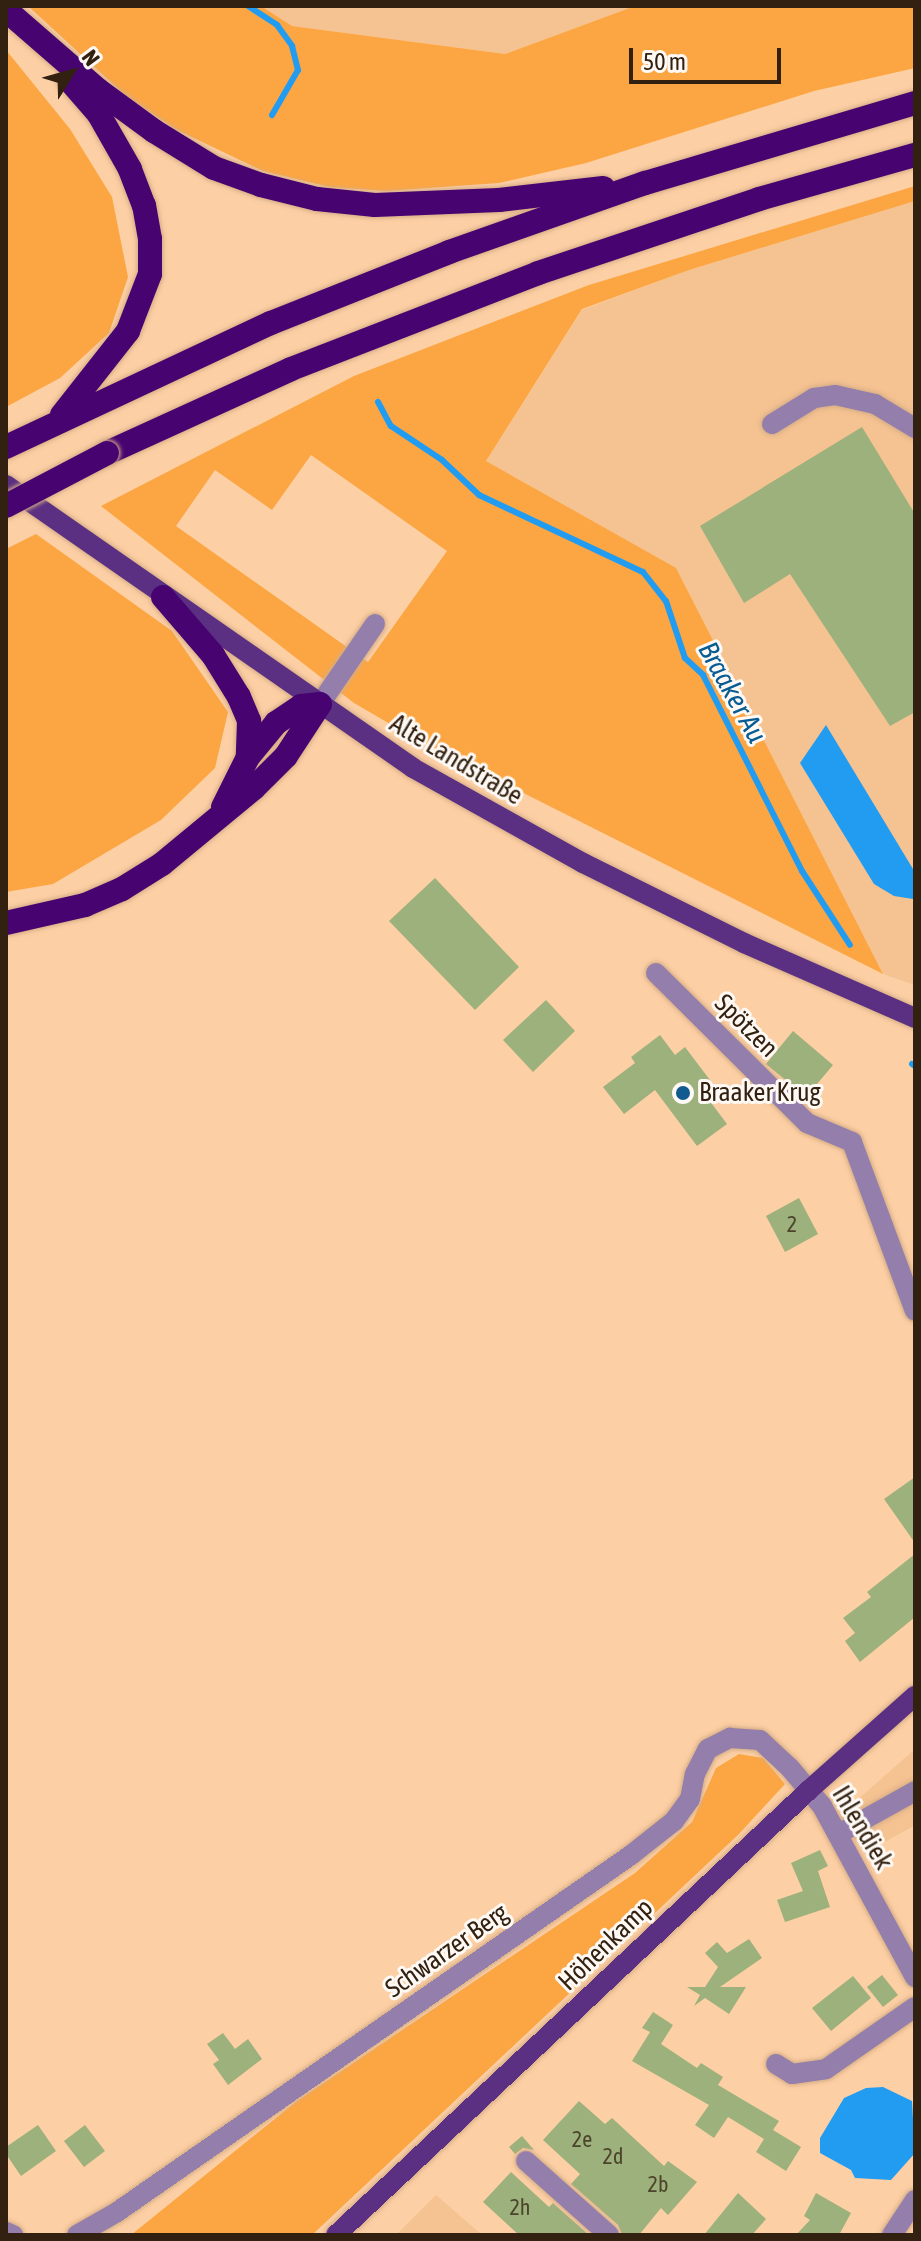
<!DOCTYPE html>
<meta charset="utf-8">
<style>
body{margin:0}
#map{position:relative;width:921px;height:2241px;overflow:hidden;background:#fdcfa4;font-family:"Asap Condensed",sans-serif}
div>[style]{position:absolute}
.built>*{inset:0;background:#f5c291}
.green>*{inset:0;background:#fca643}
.water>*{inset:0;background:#229cf1}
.stream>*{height:6px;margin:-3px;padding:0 3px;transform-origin:3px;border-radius:3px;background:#229cf1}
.building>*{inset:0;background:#9cb17c}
.roads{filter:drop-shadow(0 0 2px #d4ac86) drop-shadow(0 0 2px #d4ac86)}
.minor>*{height:20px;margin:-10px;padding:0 10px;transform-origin:10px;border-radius:10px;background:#937eac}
.major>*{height:20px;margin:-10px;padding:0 10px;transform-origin:10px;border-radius:10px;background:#5b2f82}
.highway>*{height:24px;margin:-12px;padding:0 12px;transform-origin:12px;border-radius:12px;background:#470471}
.bridges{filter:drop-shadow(0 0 2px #d4ac86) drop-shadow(0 0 2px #d4ac86)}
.highway-bridge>*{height:24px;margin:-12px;padding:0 12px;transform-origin:12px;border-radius:12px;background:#470471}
.dots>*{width:22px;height:22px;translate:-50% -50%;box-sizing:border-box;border:4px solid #fef9f5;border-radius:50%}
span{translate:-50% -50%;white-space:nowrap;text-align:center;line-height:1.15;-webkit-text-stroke:6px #fef9f5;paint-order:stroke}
.number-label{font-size:22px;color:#4c452b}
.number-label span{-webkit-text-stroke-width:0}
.street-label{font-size:26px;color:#322110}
.poi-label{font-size:26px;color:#322110}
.left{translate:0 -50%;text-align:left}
.water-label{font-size:28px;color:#065c93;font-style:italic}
.frame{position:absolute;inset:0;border:8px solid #322110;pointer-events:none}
.north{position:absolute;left:32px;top:32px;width:80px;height:80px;-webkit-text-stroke:6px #fef9f5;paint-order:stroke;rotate:53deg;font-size:22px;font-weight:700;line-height:32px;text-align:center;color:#322110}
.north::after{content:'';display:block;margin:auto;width:28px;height:36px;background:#322110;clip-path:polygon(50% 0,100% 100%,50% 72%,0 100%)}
.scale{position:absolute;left:629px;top:48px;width:152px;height:36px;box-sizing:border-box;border:4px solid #322110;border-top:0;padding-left:10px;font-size:24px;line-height:28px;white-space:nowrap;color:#322110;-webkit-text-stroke:6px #fef9f5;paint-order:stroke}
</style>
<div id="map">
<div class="built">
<div style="clip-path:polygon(261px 6px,635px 6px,505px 54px,292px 26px)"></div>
<div style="clip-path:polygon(915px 201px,915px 985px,883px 974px,676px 569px,486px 461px,582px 310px,689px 270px)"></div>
<div style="clip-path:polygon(915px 1749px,915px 1825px,865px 1853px,838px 1817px)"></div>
<div style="clip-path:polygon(436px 2195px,482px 2235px,396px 2235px)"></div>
</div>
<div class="green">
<div style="clip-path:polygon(28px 6px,261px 6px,292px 26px,505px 54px,635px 6px,915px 6px,915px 68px,814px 91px,586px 163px,499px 183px,386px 191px,329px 187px,263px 171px,175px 129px,126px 96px)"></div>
<div style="clip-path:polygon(6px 50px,70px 129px,112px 197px,128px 277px,109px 333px,60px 378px,6px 407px)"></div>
<div style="clip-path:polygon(evenodd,915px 186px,915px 201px,689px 270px,582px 309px,486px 461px,676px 568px,883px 974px,416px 739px,354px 703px,101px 506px,354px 376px,589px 285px,915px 186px,311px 455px,447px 551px,368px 662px,176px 526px,215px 470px,272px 510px,311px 455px)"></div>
<div style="clip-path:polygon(36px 534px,172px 631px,228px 712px,215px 768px,161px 820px,53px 884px,6px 892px,6px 549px)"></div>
<div style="clip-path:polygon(739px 1754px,763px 1758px,785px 1784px,739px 1834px,312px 2235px,131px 2235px,297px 2101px,635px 1873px,692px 1822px,716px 1768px)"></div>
</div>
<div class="water">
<div style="clip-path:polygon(826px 725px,913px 869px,913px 899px,894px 896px,874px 884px,800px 763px)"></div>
<div style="clip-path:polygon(883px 2087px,912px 2101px,915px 2153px,891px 2180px,855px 2178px,851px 2170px,820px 2153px,820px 2138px,844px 2098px,866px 2088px)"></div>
</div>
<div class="stream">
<div style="left:248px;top:6px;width:35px;rotate:33deg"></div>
<div style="left:277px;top:25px;width:26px;rotate:54deg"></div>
<div style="left:292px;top:46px;width:25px;rotate:76deg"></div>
<div style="left:298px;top:70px;width:52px;rotate:120deg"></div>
<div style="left:378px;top:402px;width:27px;rotate:62deg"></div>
<div style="left:391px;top:426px;width:61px;rotate:33.7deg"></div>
<div style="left:442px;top:460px;width:51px;rotate:43.4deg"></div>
<div style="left:479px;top:495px;width:181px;rotate:25.2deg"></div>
<div style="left:643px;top:572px;width:37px;rotate:52deg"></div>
<div style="left:666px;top:601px;width:60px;rotate:71.6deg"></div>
<div style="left:685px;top:658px;width:25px;rotate:43deg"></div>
<div style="left:703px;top:675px;width:220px;rotate:63.2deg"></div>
<div style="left:802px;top:871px;width:88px;rotate:57deg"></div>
<div style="left:912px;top:1064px;width:4px;rotate:34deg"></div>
</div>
<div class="building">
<div style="clip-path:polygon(862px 427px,915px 514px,915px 712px,890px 726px,790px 574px,744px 603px,700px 526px)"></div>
<div style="clip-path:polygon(435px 878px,519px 967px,475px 1010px,389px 921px)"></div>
<div style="clip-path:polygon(546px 1000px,575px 1031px,533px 1072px,503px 1040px)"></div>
<div style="clip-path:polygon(793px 1031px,833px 1065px,806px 1097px,766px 1064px)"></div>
<div style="clip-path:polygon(660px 1035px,675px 1055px,685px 1047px,716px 1088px,706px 1096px,727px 1124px,697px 1146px,655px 1090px,624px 1114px,603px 1087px,635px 1063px,631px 1057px)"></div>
<div style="clip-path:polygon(799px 1198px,818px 1234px,785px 1252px,766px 1216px)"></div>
<div style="clip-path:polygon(915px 1477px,915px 1543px,884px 1499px)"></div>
<div style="clip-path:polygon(915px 1554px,915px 1617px,860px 1662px,845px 1641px,855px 1633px,843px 1618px,871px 1597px,867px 1592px)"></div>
<div style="clip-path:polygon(820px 1850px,828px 1866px,818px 1871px,830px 1907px,785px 1922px,777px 1900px,803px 1891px,791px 1863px)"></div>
<div style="clip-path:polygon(749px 1939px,762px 1958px,720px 1987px,746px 1987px,729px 2014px,705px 1998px,694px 2006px,700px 1995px,687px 1987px,705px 1987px,718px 1967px,705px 1953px,717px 1942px,727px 1953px)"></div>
<div style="clip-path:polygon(882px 1975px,898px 1995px,883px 2007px,867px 1987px)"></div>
<div style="clip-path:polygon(853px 1976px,871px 1998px,831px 2031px,812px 2008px)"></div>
<div style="clip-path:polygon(653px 2012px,673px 2025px,661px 2044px,697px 2068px,701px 2063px,723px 2077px,718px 2085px,779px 2121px,773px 2130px,801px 2147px,786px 2171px,756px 2152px,764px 2139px,728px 2117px,714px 2138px,695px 2125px,709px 2105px,632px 2061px,650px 2032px,642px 2028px)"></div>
<div style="clip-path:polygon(223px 2033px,235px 2049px,248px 2039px,262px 2059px,228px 2085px,213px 2064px,219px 2060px,207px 2044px)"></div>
<div style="clip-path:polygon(579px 2101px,605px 2124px,612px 2118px,664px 2166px,668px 2161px,697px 2182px,668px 2215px,661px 2208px,639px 2235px,622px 2235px,618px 2225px,571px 2184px,580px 2174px,543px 2140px)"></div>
<div style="clip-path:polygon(38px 2125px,56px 2151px,21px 2176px,6px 2154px,6px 2147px)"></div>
<div style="clip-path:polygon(85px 2125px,105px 2151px,84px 2167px,64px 2141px)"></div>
<div style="clip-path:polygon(522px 2136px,534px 2150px,523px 2148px,515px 2154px,509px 2147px)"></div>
<div style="clip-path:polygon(511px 2172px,549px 2207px,553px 2203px,589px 2235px,519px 2235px,483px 2202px)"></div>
<div style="clip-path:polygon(738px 2193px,766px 2219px,752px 2235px,704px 2235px)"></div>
<div style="clip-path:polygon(816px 2193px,851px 2213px,839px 2235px,796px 2235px,810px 2220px,804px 2216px)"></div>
</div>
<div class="roads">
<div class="minor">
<div style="left:772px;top:424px;width:49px;rotate:-31.8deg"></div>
<div style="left:814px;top:398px;width:21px;rotate:-8deg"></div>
<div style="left:835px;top:395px;width:41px;rotate:12.7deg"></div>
<div style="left:875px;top:404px;width:47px;rotate:31deg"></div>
<div style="left:320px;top:704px;width:97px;rotate:-55.5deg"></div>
<div style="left:656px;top:973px;width:213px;rotate:44.8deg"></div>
<div style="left:807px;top:1123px;width:49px;rotate:22.9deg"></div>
<div style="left:852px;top:1142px;width:180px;rotate:69.6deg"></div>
<div style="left:840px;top:1833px;width:86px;rotate:-29.2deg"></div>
<div style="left:776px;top:2064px;width:19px;rotate:32deg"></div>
<div style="left:792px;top:2074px;width:34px;rotate:-8deg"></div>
<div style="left:826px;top:2069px;width:108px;rotate:-34.9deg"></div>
<div style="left:526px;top:2161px;width:111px;rotate:41.7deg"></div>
<div style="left:6px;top:2232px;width:8px;rotate:23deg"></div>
<div style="left:77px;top:2235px;width:46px;rotate:-29.9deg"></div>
<div style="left:117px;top:2212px;width:626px;rotate:-34.78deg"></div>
<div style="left:631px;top:1855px;width:55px;rotate:-38.3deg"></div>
<div style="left:674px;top:1821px;width:27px;rotate:-54deg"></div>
<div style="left:690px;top:1799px;width:25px;rotate:-79deg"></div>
<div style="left:695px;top:1774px;width:28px;rotate:-63deg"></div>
<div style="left:708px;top:1749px;width:25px;rotate:-27deg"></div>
<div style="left:730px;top:1738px;width:30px;rotate:4deg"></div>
<div style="left:760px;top:1740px;width:41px;rotate:43deg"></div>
<div style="left:790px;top:1768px;width:50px;rotate:49.9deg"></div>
<div style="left:822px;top:1806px;width:195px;rotate:61.5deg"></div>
<div style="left:892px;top:2235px;width:42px;rotate:-56.7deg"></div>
</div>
<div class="major">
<div style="left:6px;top:485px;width:496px;rotate:34.8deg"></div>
<div style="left:413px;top:768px;width:195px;rotate:29.2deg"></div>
<div style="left:583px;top:863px;width:180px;rotate:26.4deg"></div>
<div style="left:744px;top:943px;width:187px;rotate:23.7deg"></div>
<div style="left:336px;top:2235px;width:649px;rotate:-43.25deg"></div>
<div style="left:809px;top:1790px;width:142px;rotate:-41.6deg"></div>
</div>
<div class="highway">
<div style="left:6px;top:10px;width:122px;rotate:41deg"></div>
<div style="left:98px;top:90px;width:69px;rotate:36.2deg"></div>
<div style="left:154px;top:131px;width:70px;rotate:31.7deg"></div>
<div style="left:214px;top:168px;width:50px;rotate:19.9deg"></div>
<div style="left:261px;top:185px;width:58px;rotate:14deg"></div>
<div style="left:317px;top:199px;width:58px;rotate:5.9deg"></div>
<div style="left:375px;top:205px;width:124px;rotate:-2.3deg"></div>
<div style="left:499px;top:200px;width:105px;rotate:-6.6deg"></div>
<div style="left:62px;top:415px;width:107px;rotate:-51.8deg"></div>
<div style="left:128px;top:331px;width:61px;rotate:-68.9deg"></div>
<div style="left:150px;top:274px;width:35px;rotate:-90deg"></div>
<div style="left:150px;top:239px;width:34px;rotate:-100deg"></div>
<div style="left:144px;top:206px;width:40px;rotate:-111deg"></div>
<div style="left:130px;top:169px;width:64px;rotate:-119.7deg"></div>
<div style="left:98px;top:113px;width:43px;rotate:-131.2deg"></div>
<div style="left:6px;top:447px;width:293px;rotate:-25.1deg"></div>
<div style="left:271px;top:323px;width:192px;rotate:-21.7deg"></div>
<div style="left:449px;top:252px;width:208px;rotate:-19.4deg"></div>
<div style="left:645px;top:183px;width:282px;rotate:-16.5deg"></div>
<div style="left:107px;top:453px;width:202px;rotate:-24.5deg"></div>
<div style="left:291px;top:369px;width:265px;rotate:-21.2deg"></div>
<div style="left:538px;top:273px;width:233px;rotate:-18.5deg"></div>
<div style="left:759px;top:199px;width:162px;rotate:-15.8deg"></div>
<div style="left:163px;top:597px;width:77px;rotate:49.2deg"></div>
<div style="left:213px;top:655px;width:49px;rotate:58.2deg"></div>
<div style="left:239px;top:697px;width:26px;rotate:67deg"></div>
<div style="left:249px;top:721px;width:36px;rotate:92deg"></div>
<div style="left:223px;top:807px;width:56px;rotate:-63.4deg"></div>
<div style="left:248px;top:757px;width:44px;rotate:-50.5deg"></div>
<div style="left:276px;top:723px;width:30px;rotate:-34deg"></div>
<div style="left:301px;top:706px;width:19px;rotate:-6deg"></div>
<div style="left:6px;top:923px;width:81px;rotate:-12.8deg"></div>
<div style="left:85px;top:905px;width:40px;rotate:-23.4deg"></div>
<div style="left:122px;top:889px;width:47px;rotate:-32deg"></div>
<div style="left:162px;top:864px;width:119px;rotate:-39.6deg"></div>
<div style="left:254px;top:788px;width:45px;rotate:-45deg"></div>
<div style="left:286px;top:756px;width:62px;rotate:-56.8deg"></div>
</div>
</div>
<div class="bridges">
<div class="highway-bridge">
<div style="left:6px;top:506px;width:114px;rotate:-27.7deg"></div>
</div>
</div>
<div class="dots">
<div style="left:683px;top:1093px;background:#115b8f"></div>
</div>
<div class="number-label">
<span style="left:792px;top:1225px">2</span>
<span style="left:582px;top:2140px">2e</span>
<span style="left:613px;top:2157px">2d</span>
<span style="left:658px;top:2185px">2b</span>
<span style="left:520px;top:2208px">2h</span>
</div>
<div class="street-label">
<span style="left:456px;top:760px;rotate:31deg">Alte Landstraße</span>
<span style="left:746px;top:1026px;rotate:45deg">Spötzen</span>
<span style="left:862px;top:1828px;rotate:59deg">Ihlendiek</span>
<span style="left:606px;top:1945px;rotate:-44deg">Höhenkamp</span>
<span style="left:447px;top:1951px;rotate:-35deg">Schwarzer Berg</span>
</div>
<div class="poi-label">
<span class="left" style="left:699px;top:1093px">Braaker Krug</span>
</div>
<div class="water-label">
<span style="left:733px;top:692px;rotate:61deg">Braaker Au</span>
</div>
<div class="frame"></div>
<div class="north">N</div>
<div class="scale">50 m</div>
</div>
